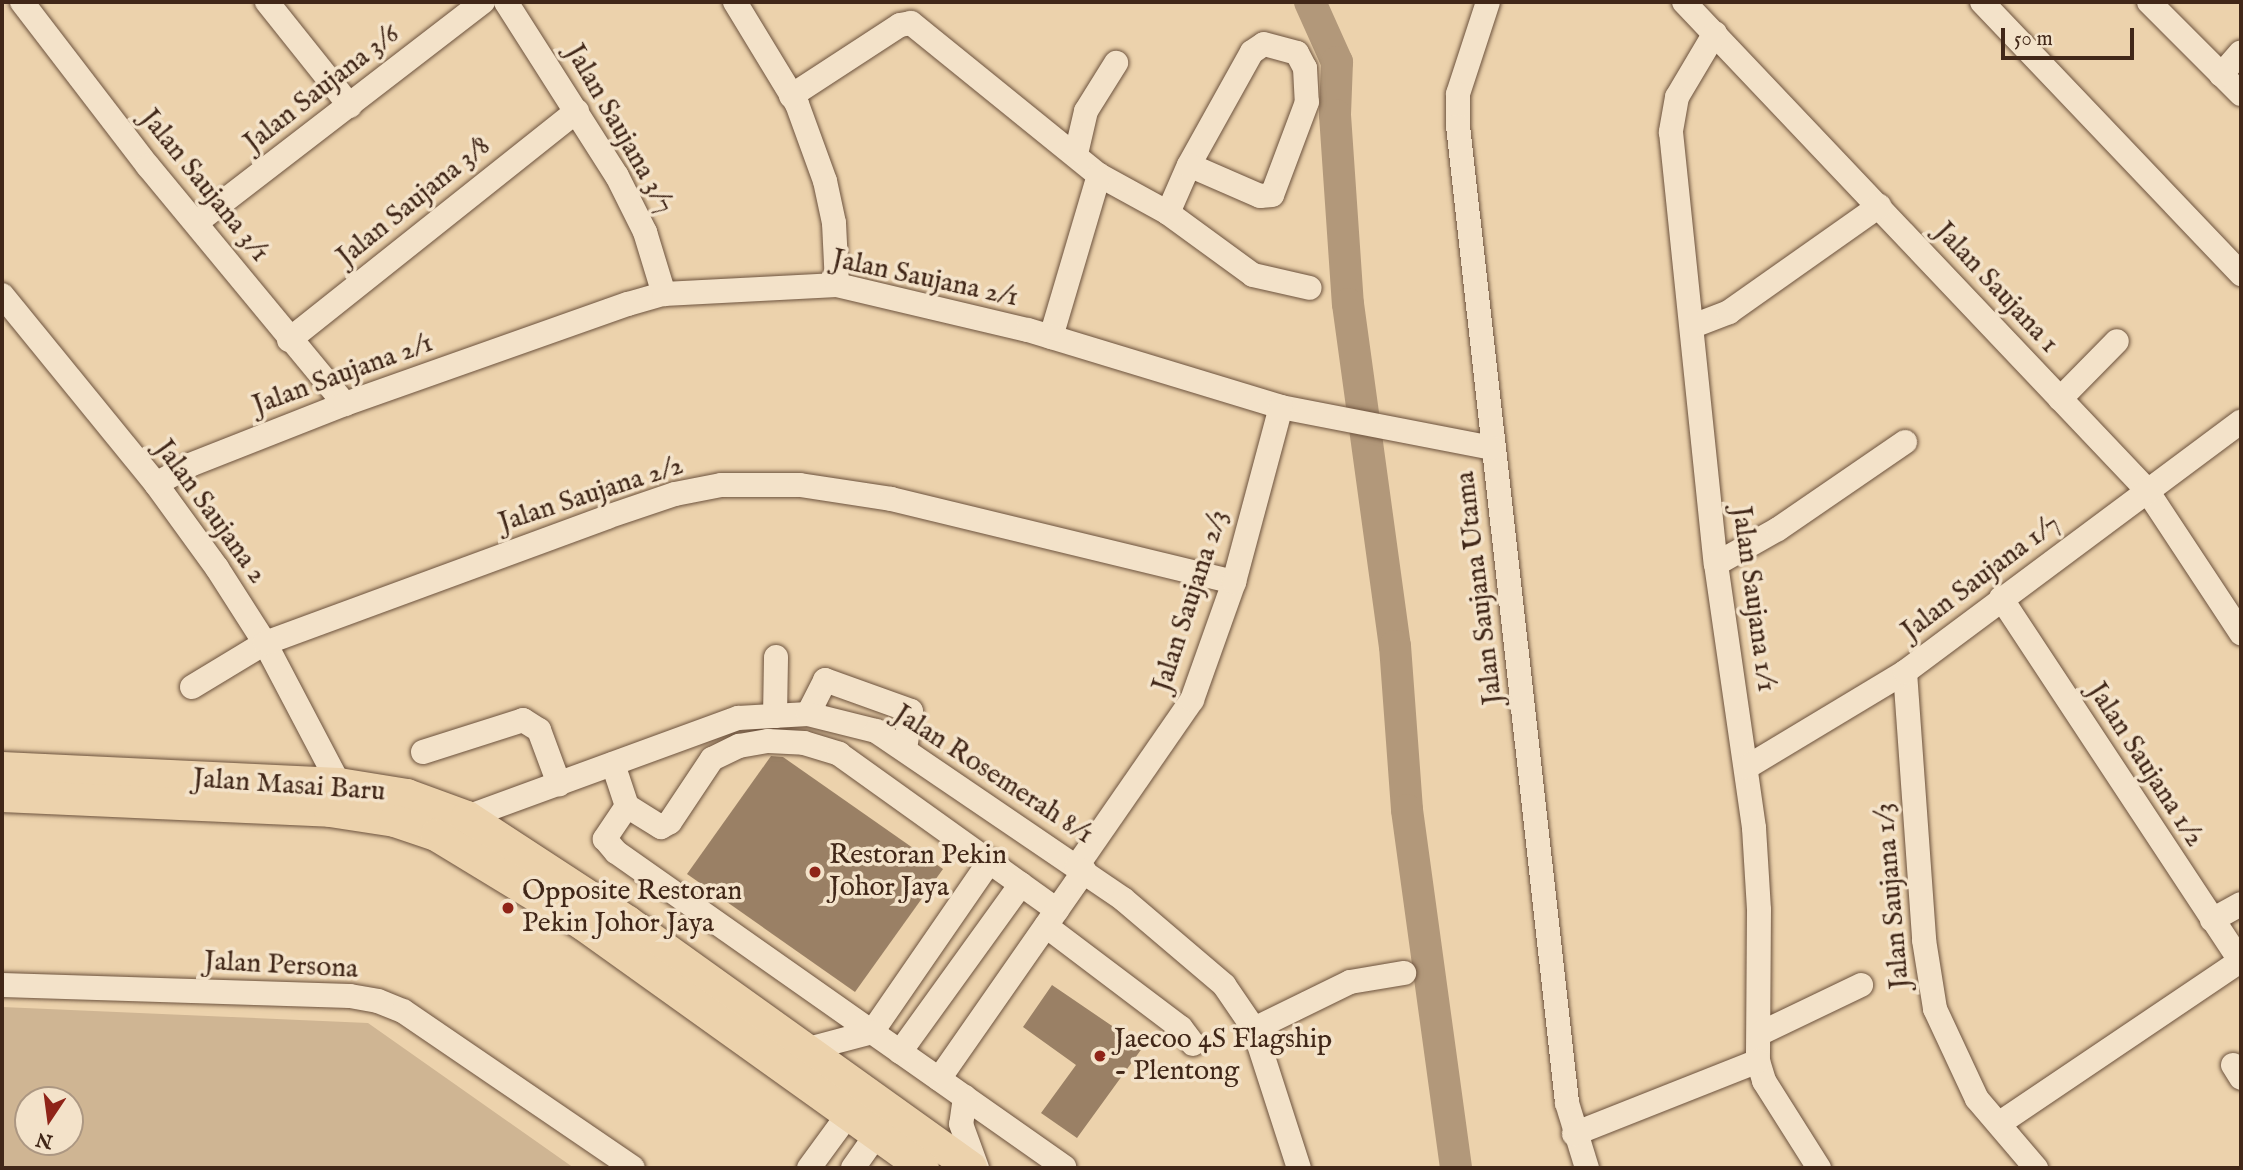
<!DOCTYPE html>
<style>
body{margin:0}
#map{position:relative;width:2243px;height:1170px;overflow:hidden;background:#ecd2ac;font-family:"IM FELL English",serif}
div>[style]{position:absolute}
.green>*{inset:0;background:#cfb593}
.river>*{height:32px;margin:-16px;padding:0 16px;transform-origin:16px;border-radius:16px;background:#b2987a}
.building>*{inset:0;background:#9a8065}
.roads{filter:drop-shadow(0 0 2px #6c523d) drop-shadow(0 0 2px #6c523d)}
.minor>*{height:24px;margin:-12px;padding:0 12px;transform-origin:12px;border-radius:12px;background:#f3e2c9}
.major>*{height:32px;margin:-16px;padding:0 16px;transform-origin:16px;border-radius:16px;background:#ecd2ac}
.dots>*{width:19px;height:19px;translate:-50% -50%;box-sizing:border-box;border:4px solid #f3e2c9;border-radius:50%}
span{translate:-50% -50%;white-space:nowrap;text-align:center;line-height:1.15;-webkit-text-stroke:7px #f3e2c9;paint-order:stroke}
.street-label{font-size:28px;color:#412718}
.poi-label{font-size:28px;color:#412718}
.left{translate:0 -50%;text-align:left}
.frame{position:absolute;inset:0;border:4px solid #412718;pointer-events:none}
.north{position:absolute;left:14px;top:1086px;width:70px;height:70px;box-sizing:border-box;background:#f3e2c9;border:2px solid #ac9782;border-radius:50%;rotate:193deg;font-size:19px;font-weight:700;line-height:28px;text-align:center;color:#412718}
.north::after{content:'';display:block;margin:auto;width:24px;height:32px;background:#8f2418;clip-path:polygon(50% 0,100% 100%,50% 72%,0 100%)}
.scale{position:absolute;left:2001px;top:28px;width:133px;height:32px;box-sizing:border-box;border:4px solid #412718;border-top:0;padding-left:9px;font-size:21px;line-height:24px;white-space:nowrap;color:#412718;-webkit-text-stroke:5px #f3e2c9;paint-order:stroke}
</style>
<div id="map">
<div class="green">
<div style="clip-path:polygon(evenodd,2px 1007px,368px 1023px,574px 1168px,2px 1168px,2px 1007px,28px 1100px,70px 1100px,70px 1142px,28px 1142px,28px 1100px)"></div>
</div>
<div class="river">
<div style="left:1310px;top:2px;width:66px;rotate:65.8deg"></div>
<div style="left:1337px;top:62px;width:53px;rotate:92.2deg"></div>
<div style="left:1335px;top:115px;width:189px;rotate:86.1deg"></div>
<div style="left:1348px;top:304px;width:345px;rotate:82.2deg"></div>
<div style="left:1395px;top:646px;width:164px;rotate:85.8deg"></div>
<div style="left:1407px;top:810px;width:361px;rotate:82.2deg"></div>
</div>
<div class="building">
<div style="clip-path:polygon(771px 756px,783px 757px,943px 869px,855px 992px,687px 874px)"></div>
<div style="clip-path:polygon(1052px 985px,1143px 1047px,1077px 1138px,1041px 1113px,1076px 1065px,1023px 1027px)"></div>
</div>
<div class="roads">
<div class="minor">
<div style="left:22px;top:2px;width:207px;rotate:52.5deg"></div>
<div style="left:148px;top:166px;width:309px;rotate:50.4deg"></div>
<div style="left:267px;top:2px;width:133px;rotate:51.4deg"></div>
<div style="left:506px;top:2px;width:206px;rotate:57.5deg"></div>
<div style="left:617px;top:176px;width:63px;rotate:63.4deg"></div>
<div style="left:645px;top:232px;width:65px;rotate:73deg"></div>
<div style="left:735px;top:2px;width:119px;rotate:58.7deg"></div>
<div style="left:797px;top:104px;width:82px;rotate:70deg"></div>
<div style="left:825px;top:181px;width:43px;rotate:77.9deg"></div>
<div style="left:834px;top:223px;width:62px;rotate:87.2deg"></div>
<div style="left:1488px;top:2px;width:97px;rotate:108.1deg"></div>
<div style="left:1458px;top:94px;width:32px;rotate:90deg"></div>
<div style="left:1458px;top:126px;width:983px;rotate:83.63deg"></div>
<div style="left:1567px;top:1103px;width:68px;rotate:72.9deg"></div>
<div style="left:1684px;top:2px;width:671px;rotate:46.51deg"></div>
<div style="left:2146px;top:489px;width:173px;rotate:56.6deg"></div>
<div style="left:1982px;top:2px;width:376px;rotate:46.4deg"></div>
<div style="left:2149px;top:2px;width:130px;rotate:45deg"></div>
<div style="left:1715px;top:33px;width:74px;rotate:120.7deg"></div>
<div style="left:1677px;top:97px;width:36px;rotate:100deg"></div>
<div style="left:1671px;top:132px;width:434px;rotate:84.1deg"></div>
<div style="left:1716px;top:564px;width:267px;rotate:81.8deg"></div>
<div style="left:1754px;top:828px;width:82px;rotate:86.5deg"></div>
<div style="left:1759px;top:910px;width:151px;rotate:90.4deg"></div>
<div style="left:1758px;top:1061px;width:21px;rotate:73deg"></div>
<div style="left:1764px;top:1081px;width:103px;rotate:57.7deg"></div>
<div style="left:2221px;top:75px;width:30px;rotate:-49deg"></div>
<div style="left:791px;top:96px;width:130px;rotate:-33.1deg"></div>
<div style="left:900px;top:25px;width:11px;rotate:-10deg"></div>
<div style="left:911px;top:23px;width:242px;rotate:39deg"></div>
<div style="left:1099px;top:175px;width:79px;rotate:28.8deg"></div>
<div style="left:1168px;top:213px;width:105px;rotate:36.1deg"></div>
<div style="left:1253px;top:275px;width:58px;rotate:12.8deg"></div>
<div style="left:1076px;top:154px;width:44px;rotate:-76.9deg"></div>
<div style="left:1086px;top:111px;width:57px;rotate:-58deg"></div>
<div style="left:1168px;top:213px;width:52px;rotate:-66.4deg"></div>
<div style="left:1189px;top:165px;width:129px;rotate:-60.9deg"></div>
<div style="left:1252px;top:52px;width:14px;rotate:-34deg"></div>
<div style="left:1264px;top:44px;width:34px;rotate:15deg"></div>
<div style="left:1297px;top:53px;width:17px;rotate:62deg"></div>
<div style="left:1305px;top:68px;width:34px;rotate:87deg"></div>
<div style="left:1307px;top:102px;width:99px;rotate:110.6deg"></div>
<div style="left:1272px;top:195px;width:12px;rotate:175deg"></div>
<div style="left:1260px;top:196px;width:77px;rotate:-156.4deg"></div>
<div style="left:197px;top:222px;width:361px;rotate:-37.6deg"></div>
<div style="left:2px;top:295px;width:244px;rotate:50.8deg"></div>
<div style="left:156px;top:484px;width:104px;rotate:54deg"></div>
<div style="left:217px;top:568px;width:89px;rotate:57.4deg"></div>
<div style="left:265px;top:643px;width:159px;rotate:62.3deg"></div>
<div style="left:1693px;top:326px;width:39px;rotate:-21deg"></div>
<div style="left:1729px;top:312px;width:184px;rotate:-35.2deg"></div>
<div style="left:1051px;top:337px;width:169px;rotate:-73.5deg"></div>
<div style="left:289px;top:340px;width:368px;rotate:-38.5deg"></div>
<div style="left:2060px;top:399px;width:81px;rotate:-45.5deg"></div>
<div style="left:156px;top:484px;width:39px;rotate:-29deg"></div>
<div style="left:190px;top:465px;width:167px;rotate:-21.5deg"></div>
<div style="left:345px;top:404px;width:300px;rotate:-19.5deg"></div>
<div style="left:628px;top:304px;width:37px;rotate:-16deg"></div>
<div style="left:664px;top:294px;width:173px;rotate:-3deg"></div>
<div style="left:837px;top:285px;width:196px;rotate:13.3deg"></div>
<div style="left:1028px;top:330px;width:264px;rotate:16.9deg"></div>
<div style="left:1281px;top:407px;width:215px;rotate:11deg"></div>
<div style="left:1716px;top:564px;width:71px;rotate:-29.4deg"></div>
<div style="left:1778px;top:529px;width:154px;rotate:-34.4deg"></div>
<div style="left:2001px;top:598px;width:436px;rotate:56.6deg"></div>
<div style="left:1905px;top:672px;width:269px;rotate:85.9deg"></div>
<div style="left:1924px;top:940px;width:70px;rotate:80.9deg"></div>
<div style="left:1935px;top:1009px;width:99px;rotate:65deg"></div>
<div style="left:1977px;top:1099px;width:91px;rotate:49.5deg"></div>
<div style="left:192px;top:687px;width:85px;rotate:-31.1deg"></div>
<div style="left:265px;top:643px;width:364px;rotate:-20.2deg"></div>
<div style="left:607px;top:517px;width:72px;rotate:-18.7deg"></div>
<div style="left:675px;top:494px;width:47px;rotate:-11.1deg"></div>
<div style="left:721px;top:485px;width:79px"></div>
<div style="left:800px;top:485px;width:92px;rotate:8.7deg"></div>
<div style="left:891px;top:499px;width:353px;rotate:13.6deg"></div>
<div style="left:808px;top:714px;width:38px;rotate:-63deg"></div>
<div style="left:825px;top:680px;width:91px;rotate:19.8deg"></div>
<div style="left:911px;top:711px;width:37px;rotate:99deg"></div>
<div style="left:775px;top:716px;width:59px;rotate:-89deg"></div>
<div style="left:423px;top:752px;width:105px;rotate:-17.7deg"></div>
<div style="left:523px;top:720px;width:19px;rotate:32deg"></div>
<div style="left:539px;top:730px;width:58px;rotate:69.7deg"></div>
<div style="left:613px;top:764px;width:44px;rotate:71.6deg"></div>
<div style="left:627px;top:806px;width:40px;rotate:32deg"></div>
<div style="left:661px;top:827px;width:10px;rotate:-29deg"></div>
<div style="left:670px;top:822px;width:76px;rotate:-56.3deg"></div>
<div style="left:712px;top:759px;width:30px;rotate:-26deg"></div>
<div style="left:739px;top:746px;width:29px;rotate:-10deg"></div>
<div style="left:768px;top:741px;width:36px;rotate:3deg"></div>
<div style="left:804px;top:743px;width:37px;rotate:17deg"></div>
<div style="left:839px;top:754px;width:268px;rotate:35.6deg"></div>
<div style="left:1747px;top:767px;width:184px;rotate:-31deg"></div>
<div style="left:1905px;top:672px;width:419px;rotate:-36.7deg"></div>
<div style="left:627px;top:806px;width:40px;rotate:124deg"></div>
<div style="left:605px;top:839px;width:17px;rotate:50deg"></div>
<div style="left:616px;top:852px;width:313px;rotate:35.1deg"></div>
<div style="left:872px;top:1032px;width:208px;rotate:-55.4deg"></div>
<div style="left:467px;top:817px;width:289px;rotate:-20.1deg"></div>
<div style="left:738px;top:718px;width:70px;rotate:-3.3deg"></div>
<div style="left:808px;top:714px;width:70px;rotate:14deg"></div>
<div style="left:876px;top:731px;width:299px;rotate:34.2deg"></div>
<div style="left:1123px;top:899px;width:133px;rotate:40.4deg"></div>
<div style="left:1224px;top:985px;width:53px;rotate:55.7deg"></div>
<div style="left:1254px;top:1029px;width:146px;rotate:72.1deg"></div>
<div style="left:1077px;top:866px;width:202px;rotate:-55.3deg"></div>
<div style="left:1192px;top:700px;width:125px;rotate:-70.4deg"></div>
<div style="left:1234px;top:582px;width:181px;rotate:-75deg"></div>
<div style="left:2212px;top:920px;width:33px;rotate:-29deg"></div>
<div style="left:1046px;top:926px;width:169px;rotate:37.1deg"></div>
<div style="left:1181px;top:1028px;width:20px;rotate:53deg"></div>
<div style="left:2px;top:985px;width:348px;rotate:1.8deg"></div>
<div style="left:350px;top:996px;width:28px;rotate:10deg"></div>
<div style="left:378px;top:1001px;width:27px;rotate:22deg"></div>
<div style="left:403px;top:1011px;width:278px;rotate:34.3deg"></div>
<div style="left:1254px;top:1029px;width:107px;rotate:-26.1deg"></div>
<div style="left:1350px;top:982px;width:55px;rotate:-9.5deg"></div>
<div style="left:1761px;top:1033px;width:111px;rotate:-25.6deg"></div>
<div style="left:808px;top:1049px;width:66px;rotate:-14.9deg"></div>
<div style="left:872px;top:1032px;width:235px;rotate:35.1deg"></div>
<div style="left:900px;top:1052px;width:207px;rotate:-54.2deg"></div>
<div style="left:2233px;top:1065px;width:15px;rotate:58deg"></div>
<div style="left:939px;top:1079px;width:254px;rotate:-55.1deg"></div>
<div style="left:965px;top:1097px;width:27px;rotate:98deg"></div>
<div style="left:961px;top:1124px;width:47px;rotate:70deg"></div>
<div style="left:2000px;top:1123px;width:290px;rotate:-34deg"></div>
<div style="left:1574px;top:1134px;width:198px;rotate:-21.6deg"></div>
<div style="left:809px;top:1168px;width:83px;rotate:-53.8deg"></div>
<div style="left:853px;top:1168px;width:57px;rotate:-54.9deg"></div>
</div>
<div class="major">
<div style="left:2px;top:768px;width:337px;rotate:2.7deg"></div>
<div style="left:339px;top:784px;width:69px;rotate:9.2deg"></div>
<div style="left:407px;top:795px;width:64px;rotate:20.1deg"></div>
<div style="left:467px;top:817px;width:192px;rotate:33.1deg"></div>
<div style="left:628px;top:922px;width:422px;rotate:35.6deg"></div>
<div style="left:2px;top:796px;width:328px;rotate:2.6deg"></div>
<div style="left:330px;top:811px;width:66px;rotate:8.7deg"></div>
<div style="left:395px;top:821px;width:43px;rotate:18.9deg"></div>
<div style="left:436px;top:835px;width:173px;rotate:31.3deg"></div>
<div style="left:584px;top:925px;width:417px;rotate:35.6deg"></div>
</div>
</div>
<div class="dots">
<div style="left:815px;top:872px;background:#8f2418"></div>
<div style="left:508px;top:908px;background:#8f2418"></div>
<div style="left:1100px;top:1056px;background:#8f2418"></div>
</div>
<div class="street-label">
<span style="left:322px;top:89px;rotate:-38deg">Jalan Saujana 3/6</span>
<span style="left:619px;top:129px;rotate:60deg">Jalan Saujana 3/7</span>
<span style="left:204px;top:186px;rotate:51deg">Jalan Saujana 3/1</span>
<span style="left:414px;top:202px;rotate:-39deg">Jalan Saujana 3/8</span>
<span style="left:925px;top:279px;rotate:12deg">Jalan Saujana 2/1</span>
<span style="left:1996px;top:288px;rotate:47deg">Jalan Saujana 1</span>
<span style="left:343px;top:375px;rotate:-20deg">Jalan Saujana 2/1</span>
<span style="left:591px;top:495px;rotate:-18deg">Jalan Saujana 2/2</span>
<span style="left:210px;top:512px;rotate:54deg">Jalan Saujana 2</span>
<span style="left:1981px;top:578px;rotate:-37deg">Jalan Saujana 1/7</span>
<span style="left:1480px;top:588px;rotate:-97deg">Jalan Saujana Utama</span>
<span style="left:1753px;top:599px;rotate:82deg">Jalan Saujana 1/1</span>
<span style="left:1191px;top:601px;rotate:-72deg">Jalan Saujana 2/3</span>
<span style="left:2145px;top:765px;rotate:57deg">Jalan Saujana 1/2</span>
<span style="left:993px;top:775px;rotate:33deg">Jalan Rosemerah 8/1</span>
<span style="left:289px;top:786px;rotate:4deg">Jalan Masai Baru</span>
<span style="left:1893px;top:896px;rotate:-95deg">Jalan Saujana 1/3</span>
<span style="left:281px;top:966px;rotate:3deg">Jalan Persona</span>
</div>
<div class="poi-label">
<span class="left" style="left:829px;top:872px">Restoran Pekin<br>Johor Jaya</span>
<span class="left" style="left:522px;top:908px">Opposite Restoran<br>Pekin Johor Jaya</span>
<span class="left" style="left:1114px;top:1056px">Jaecoo 4S Flagship<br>- Plentong</span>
</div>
<div class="frame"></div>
<div class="north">N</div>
<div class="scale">50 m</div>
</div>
